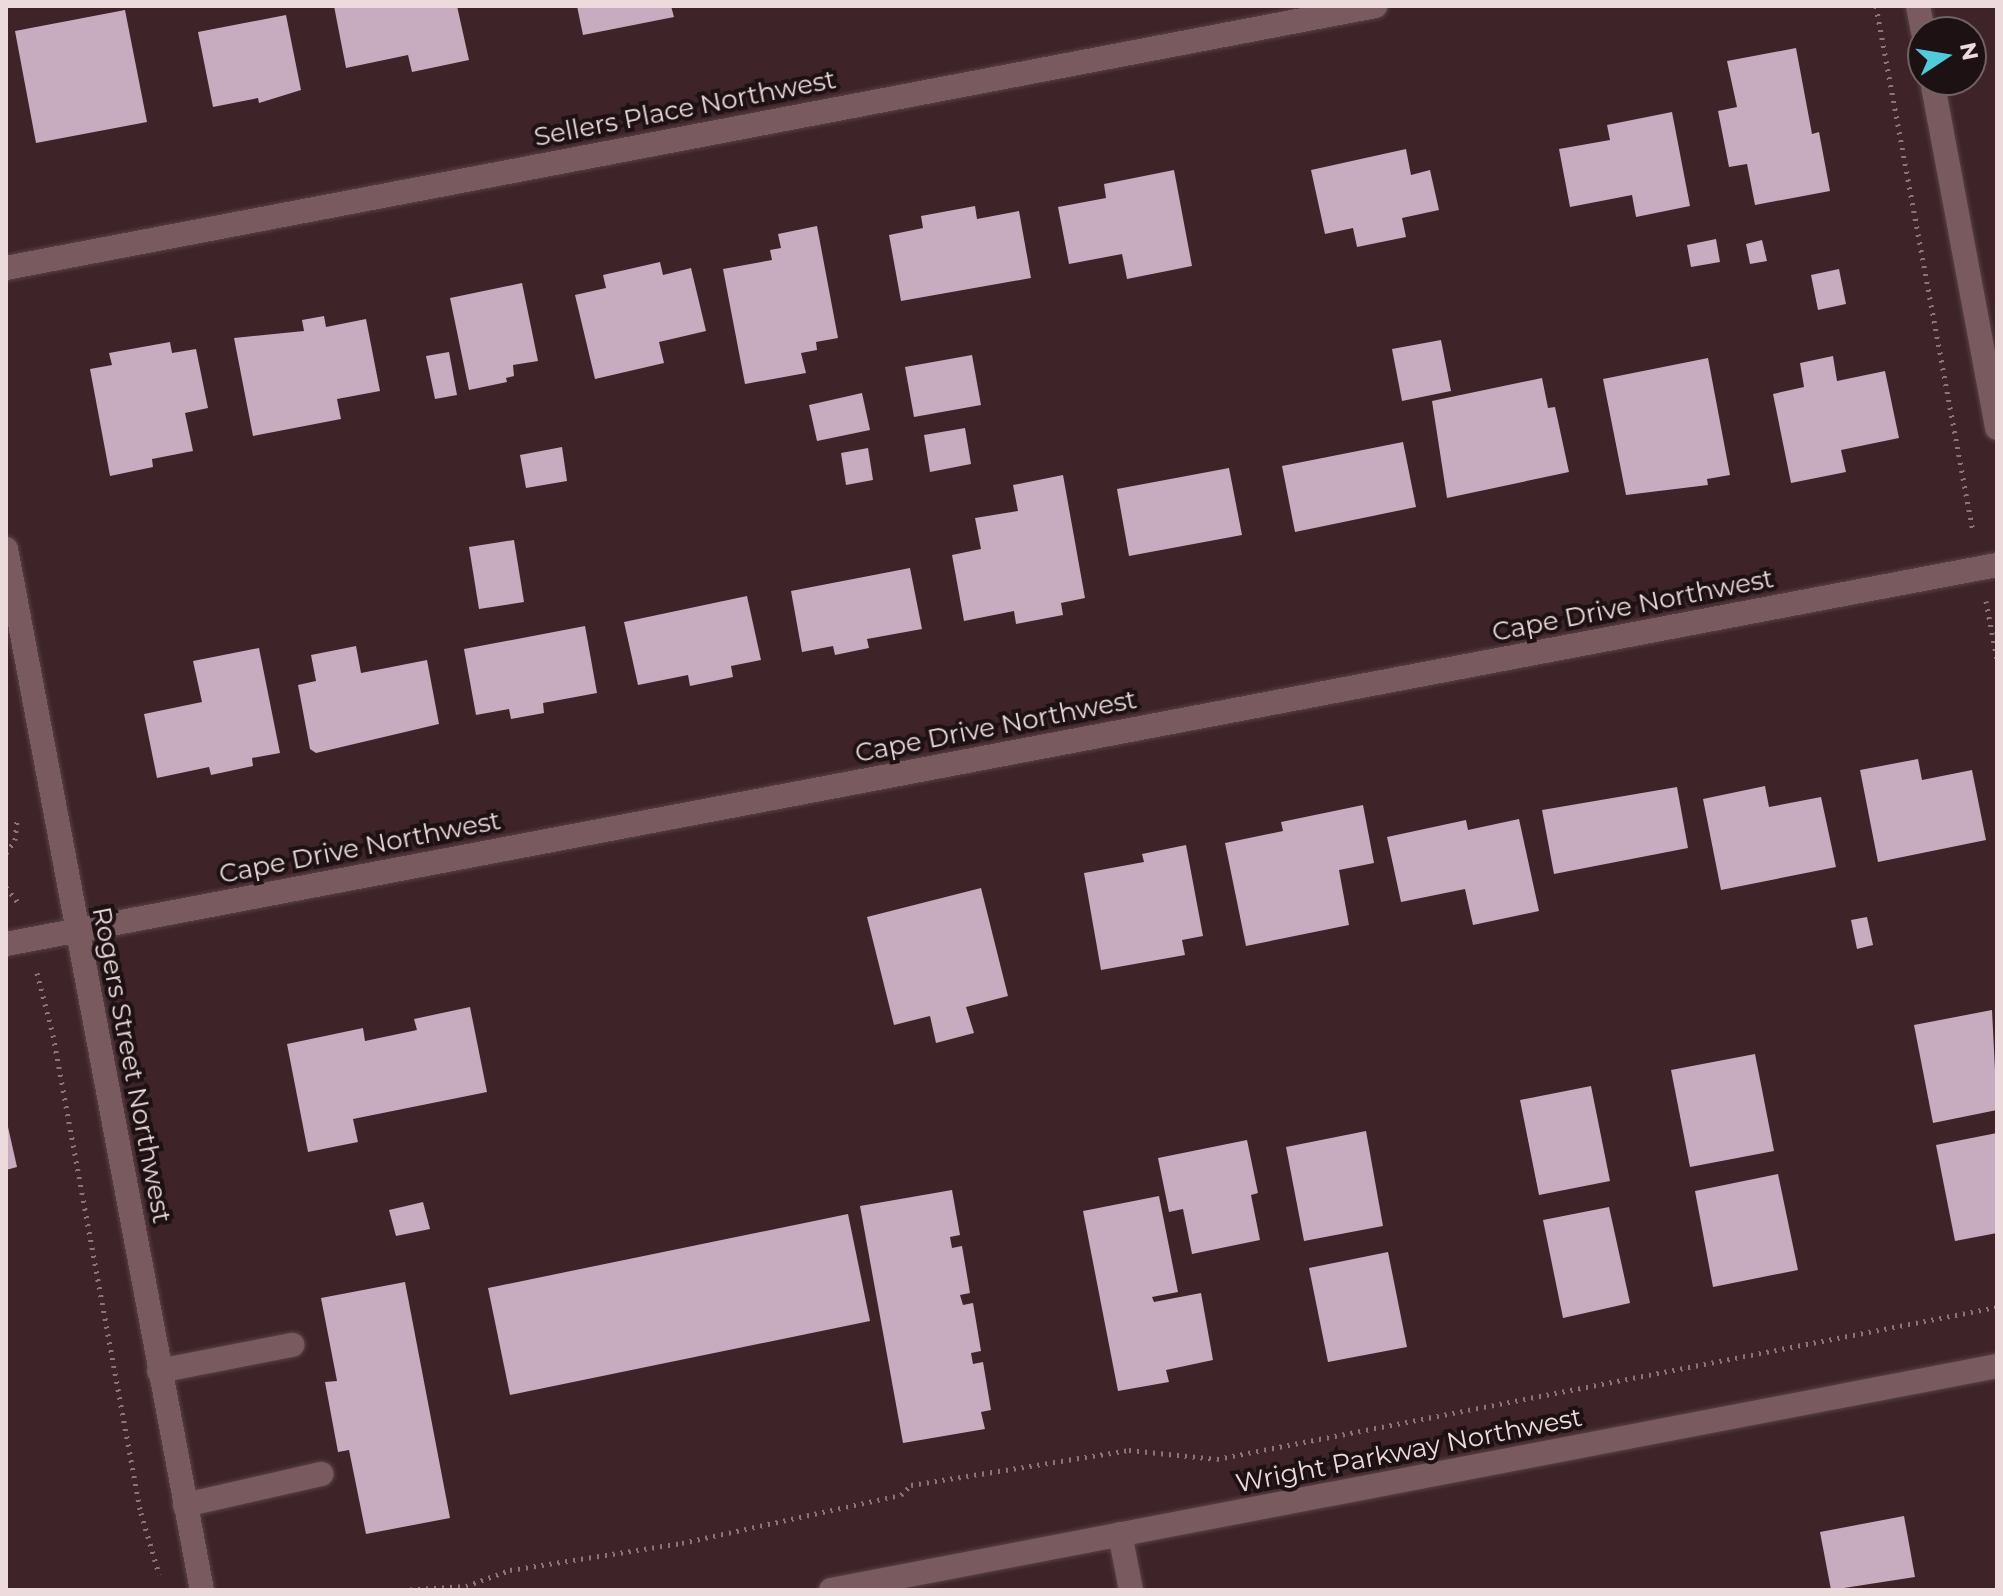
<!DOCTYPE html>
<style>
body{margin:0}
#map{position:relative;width:2003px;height:1596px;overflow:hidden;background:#3e2428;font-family:Montserrat,sans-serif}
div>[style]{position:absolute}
.building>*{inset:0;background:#c7abbe}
.path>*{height:5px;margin-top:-2.5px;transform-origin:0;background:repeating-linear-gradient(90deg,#8b7578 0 2px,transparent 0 8px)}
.roads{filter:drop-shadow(0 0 2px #584246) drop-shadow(0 0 2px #584246)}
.minor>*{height:24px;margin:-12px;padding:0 12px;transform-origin:12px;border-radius:12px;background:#795b5f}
span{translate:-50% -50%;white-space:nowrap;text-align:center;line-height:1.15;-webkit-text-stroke:8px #1d1113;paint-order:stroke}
.street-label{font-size:26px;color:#ecdadc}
.frame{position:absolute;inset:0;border:8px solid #ecdadc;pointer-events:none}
.north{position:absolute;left:1907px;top:16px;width:80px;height:80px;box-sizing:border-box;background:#1d1113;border:2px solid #706163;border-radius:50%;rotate:78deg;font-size:22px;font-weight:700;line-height:32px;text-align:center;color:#ecdadc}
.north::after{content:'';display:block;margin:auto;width:28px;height:36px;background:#53cadc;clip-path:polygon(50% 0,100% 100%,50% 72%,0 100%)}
</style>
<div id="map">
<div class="building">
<div style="clip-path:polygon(334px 6px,457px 6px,469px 60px,412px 72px,408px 55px,346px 68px)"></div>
<div style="clip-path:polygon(577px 6px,671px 6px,674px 17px,583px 35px)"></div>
<div style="clip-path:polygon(125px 10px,147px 122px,36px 143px,15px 31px)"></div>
<div style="clip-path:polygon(286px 15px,301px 90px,259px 103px,258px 98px,213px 107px,198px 32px)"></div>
<div style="clip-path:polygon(1796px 48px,1812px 134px,1819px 132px,1830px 191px,1755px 205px,1747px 164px,1729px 167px,1718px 111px,1737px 107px,1727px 61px)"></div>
<div style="clip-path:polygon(1672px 112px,1690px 206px,1636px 217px,1632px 195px,1570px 207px,1559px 149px,1610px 140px,1607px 125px)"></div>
<div style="clip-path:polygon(1406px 149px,1411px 175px,1430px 170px,1439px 210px,1402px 218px,1406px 237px,1357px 247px,1353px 228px,1325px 234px,1311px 170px)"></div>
<div style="clip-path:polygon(1174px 170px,1192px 266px,1127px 279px,1122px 254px,1069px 264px,1058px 207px,1106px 198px,1104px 184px)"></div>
<div style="clip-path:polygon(975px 206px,977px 219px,1019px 211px,1031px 278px,901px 301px,889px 235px,923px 228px,921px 216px)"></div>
<div style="clip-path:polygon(817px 226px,838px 338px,816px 342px,817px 350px,801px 353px,806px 373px,745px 384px,723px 269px,772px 260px,770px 250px,781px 248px,778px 234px)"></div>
<div style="clip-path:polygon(1716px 239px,1720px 262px,1691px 267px,1687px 245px)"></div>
<div style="clip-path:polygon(1762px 240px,1767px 261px,1750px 264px,1746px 244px)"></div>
<div style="clip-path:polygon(660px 262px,663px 275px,691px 268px,706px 331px,659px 342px,664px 363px,595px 379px,575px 295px,606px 288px,603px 275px)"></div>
<div style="clip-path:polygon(1839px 269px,1846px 304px,1818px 310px,1811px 275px)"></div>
<div style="clip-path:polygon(522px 283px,538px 361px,513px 365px,514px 376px,506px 378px,507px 382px,469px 390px,450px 298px)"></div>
<div style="clip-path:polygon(324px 316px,326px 327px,366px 319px,380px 391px,337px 399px,341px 419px,253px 436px,234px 338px,304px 331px,302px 320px)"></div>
<div style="clip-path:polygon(1441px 340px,1451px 391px,1402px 401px,1392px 349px)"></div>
<div style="clip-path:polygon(170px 342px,172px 353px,196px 349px,208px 408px,185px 413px,193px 451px,152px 459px,153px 467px,110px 476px,90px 369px,112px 365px,109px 353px)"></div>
<div style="clip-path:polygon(449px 352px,457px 395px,435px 399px,426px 356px)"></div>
<div style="clip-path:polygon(972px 355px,981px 405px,914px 417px,905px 367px)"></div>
<div style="clip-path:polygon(1833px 356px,1837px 381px,1885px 371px,1899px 438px,1841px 450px,1846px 472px,1791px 483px,1773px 394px,1804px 387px,1800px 363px)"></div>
<div style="clip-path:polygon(1708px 358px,1730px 475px,1707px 479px,1708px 485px,1626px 495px,1603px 379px)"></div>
<div style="clip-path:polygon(1542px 378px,1548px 408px,1555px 407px,1569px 472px,1447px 498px,1432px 401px)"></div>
<div style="clip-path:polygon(862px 393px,870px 430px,817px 441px,809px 405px)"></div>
<div style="clip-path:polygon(965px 428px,971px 464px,930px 472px,924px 435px)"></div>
<div style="clip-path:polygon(1403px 442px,1416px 507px,1295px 532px,1282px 466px)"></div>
<div style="clip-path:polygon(562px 447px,567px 481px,526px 488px,520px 455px)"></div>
<div style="clip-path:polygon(868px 448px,873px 480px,846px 485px,841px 453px)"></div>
<div style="clip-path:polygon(1229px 468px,1242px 535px,1129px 556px,1117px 489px)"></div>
<div style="clip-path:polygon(1063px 475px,1085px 598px,1061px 603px,1063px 615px,1016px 624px,1014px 611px,964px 621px,952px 555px,981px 549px,975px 518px,1018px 511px,1013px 485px)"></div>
<div style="clip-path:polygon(514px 540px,524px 602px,479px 609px,469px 547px)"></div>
<div style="clip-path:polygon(910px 568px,922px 629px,867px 639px,869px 648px,835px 655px,833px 646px,802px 652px,791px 591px)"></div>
<div style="clip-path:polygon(747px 596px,761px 660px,731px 666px,733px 677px,690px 686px,688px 675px,638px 685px,624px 622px)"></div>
<div style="clip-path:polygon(585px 626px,597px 693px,543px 703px,544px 713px,511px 719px,509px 709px,476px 715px,464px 649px)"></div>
<div style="clip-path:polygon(356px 646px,361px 673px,427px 660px,439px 724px,316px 753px,310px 749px,298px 685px,316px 681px,311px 655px)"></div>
<div style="clip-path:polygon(259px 648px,280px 753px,252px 758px,253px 766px,211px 775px,209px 767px,157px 778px,144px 714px,202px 702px,193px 661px)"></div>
<div style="clip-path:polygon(1918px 759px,1922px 780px,1972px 770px,1986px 840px,1878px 862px,1860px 770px)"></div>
<div style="clip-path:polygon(1765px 786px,1769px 807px,1821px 797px,1836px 867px,1721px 890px,1703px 799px)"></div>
<div style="clip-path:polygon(1677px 787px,1688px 848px,1554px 874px,1542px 810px)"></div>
<div style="clip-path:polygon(1363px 805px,1374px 863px,1339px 870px,1349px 925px,1246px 946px,1225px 843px,1283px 831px,1281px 822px)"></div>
<div style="clip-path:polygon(1519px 819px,1539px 911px,1473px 925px,1465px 889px,1401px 902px,1387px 837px,1466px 820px,1468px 830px)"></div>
<div style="clip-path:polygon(1186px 845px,1203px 936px,1182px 940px,1185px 955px,1101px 970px,1084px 873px,1144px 862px,1142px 854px)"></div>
<div style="clip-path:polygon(981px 888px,1008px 996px,966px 1007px,974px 1033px,936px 1043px,930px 1016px,894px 1025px,867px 917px)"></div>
<div style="clip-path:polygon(1867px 917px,1873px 945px,1857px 949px,1851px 920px)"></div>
<div style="clip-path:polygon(470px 1007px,487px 1092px,353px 1119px,358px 1142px,308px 1152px,287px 1044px,363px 1028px,365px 1041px,417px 1030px,414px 1019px)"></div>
<div style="clip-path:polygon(1992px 1010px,1997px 1110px,1933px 1123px,1914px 1025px)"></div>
<div style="clip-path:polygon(1755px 1054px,1774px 1151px,1690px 1167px,1671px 1070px)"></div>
<div style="clip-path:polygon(1591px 1086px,1610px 1181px,1539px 1195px,1520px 1100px)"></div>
<div style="clip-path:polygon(6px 1118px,17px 1167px,6px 1170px)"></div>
<div style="clip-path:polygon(1366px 1131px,1383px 1226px,1304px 1241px,1286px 1147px)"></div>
<div style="clip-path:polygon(1997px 1133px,1997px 1233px,1955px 1241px,1936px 1145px)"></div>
<div style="clip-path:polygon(1247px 1140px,1258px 1193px,1251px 1195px,1260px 1240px,1192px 1254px,1183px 1209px,1169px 1212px,1158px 1158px)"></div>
<div style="clip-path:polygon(1778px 1174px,1798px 1270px,1713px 1287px,1695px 1191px)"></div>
<div style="clip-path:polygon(952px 1190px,960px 1235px,950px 1237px,952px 1248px,962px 1246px,970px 1293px,960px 1295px,963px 1305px,973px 1303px,981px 1351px,971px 1353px,973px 1364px,983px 1362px,991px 1410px,981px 1412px,985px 1429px,903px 1443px,860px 1206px)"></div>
<div style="clip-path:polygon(1159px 1196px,1178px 1292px,1152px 1297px,1154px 1302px,1201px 1293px,1213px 1360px,1166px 1370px,1169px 1382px,1118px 1391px,1083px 1211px)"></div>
<div style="clip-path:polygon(423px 1202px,430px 1229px,396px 1236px,389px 1210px)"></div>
<div style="clip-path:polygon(1609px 1207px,1630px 1303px,1563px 1318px,1543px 1220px)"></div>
<div style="clip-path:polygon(848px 1214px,870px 1321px,510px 1395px,488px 1288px)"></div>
<div style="clip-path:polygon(1388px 1252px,1407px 1347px,1328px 1362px,1309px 1268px)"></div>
<div style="clip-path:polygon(405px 1282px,450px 1518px,366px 1534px,349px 1450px,338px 1452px,325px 1382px,337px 1381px,321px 1298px)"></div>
<div style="clip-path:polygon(1904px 1516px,1915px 1577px,1831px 1590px,1820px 1532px)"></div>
</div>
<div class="path">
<div style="left:1876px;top:6px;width:535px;rotate:79.55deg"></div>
<div style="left:1986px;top:601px;width:59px;rotate:79.3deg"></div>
<div style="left:6px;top:853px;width:16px;rotate:-55deg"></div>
<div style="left:15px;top:840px;width:19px;rotate:-84deg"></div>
<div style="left:6px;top:887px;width:23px;rotate:52deg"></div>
<div style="left:37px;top:973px;width:64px;rotate:75.5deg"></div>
<div style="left:53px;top:1035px;width:486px;rotate:79.6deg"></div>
<div style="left:141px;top:1513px;width:64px;rotate:73.6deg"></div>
<div style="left:402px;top:1590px;width:64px;rotate:-3.6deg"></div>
<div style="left:466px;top:1586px;width:47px;rotate:-20deg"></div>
<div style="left:510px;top:1570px;width:174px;rotate:-8.9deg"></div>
<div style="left:682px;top:1543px;width:224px;rotate:-12.4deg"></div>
<div style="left:901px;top:1495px;width:14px;rotate:-45deg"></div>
<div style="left:911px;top:1485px;width:221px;rotate:-9.1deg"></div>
<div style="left:1129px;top:1450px;width:88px;rotate:5.8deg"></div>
<div style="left:1217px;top:1459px;width:795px;rotate:-11.03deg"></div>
</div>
<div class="roads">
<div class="minor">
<div style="left:1918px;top:6px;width:26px;rotate:79deg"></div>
<div style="left:1932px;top:80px;width:354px;rotate:79.4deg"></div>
<div style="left:6px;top:268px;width:1394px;rotate:-10.83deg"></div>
<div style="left:6px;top:549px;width:1059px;rotate:79.34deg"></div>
<div style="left:6px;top:944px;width:2027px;rotate:-10.78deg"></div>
<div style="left:159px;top:1371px;width:136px;rotate:-11.1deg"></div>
<div style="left:185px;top:1505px;width:140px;rotate:-12.8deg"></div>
<div style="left:1120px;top:1534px;width:57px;rotate:78.9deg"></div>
<div style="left:831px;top:1590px;width:1187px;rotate:-10.87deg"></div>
</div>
</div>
<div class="street-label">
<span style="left:685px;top:109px;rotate:-11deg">Sellers Place Northwest</span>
<span style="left:1633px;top:606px;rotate:-11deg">Cape Drive Northwest</span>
<span style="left:996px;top:727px;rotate:-11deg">Cape Drive Northwest</span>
<span style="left:360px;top:848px;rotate:-11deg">Cape Drive Northwest</span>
<span style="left:131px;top:1065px;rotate:79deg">Rogers Street Northwest</span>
<span style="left:1409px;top:1451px;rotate:-11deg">Wright Parkway Northwest</span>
</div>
<div class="frame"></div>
<div class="north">N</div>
</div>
